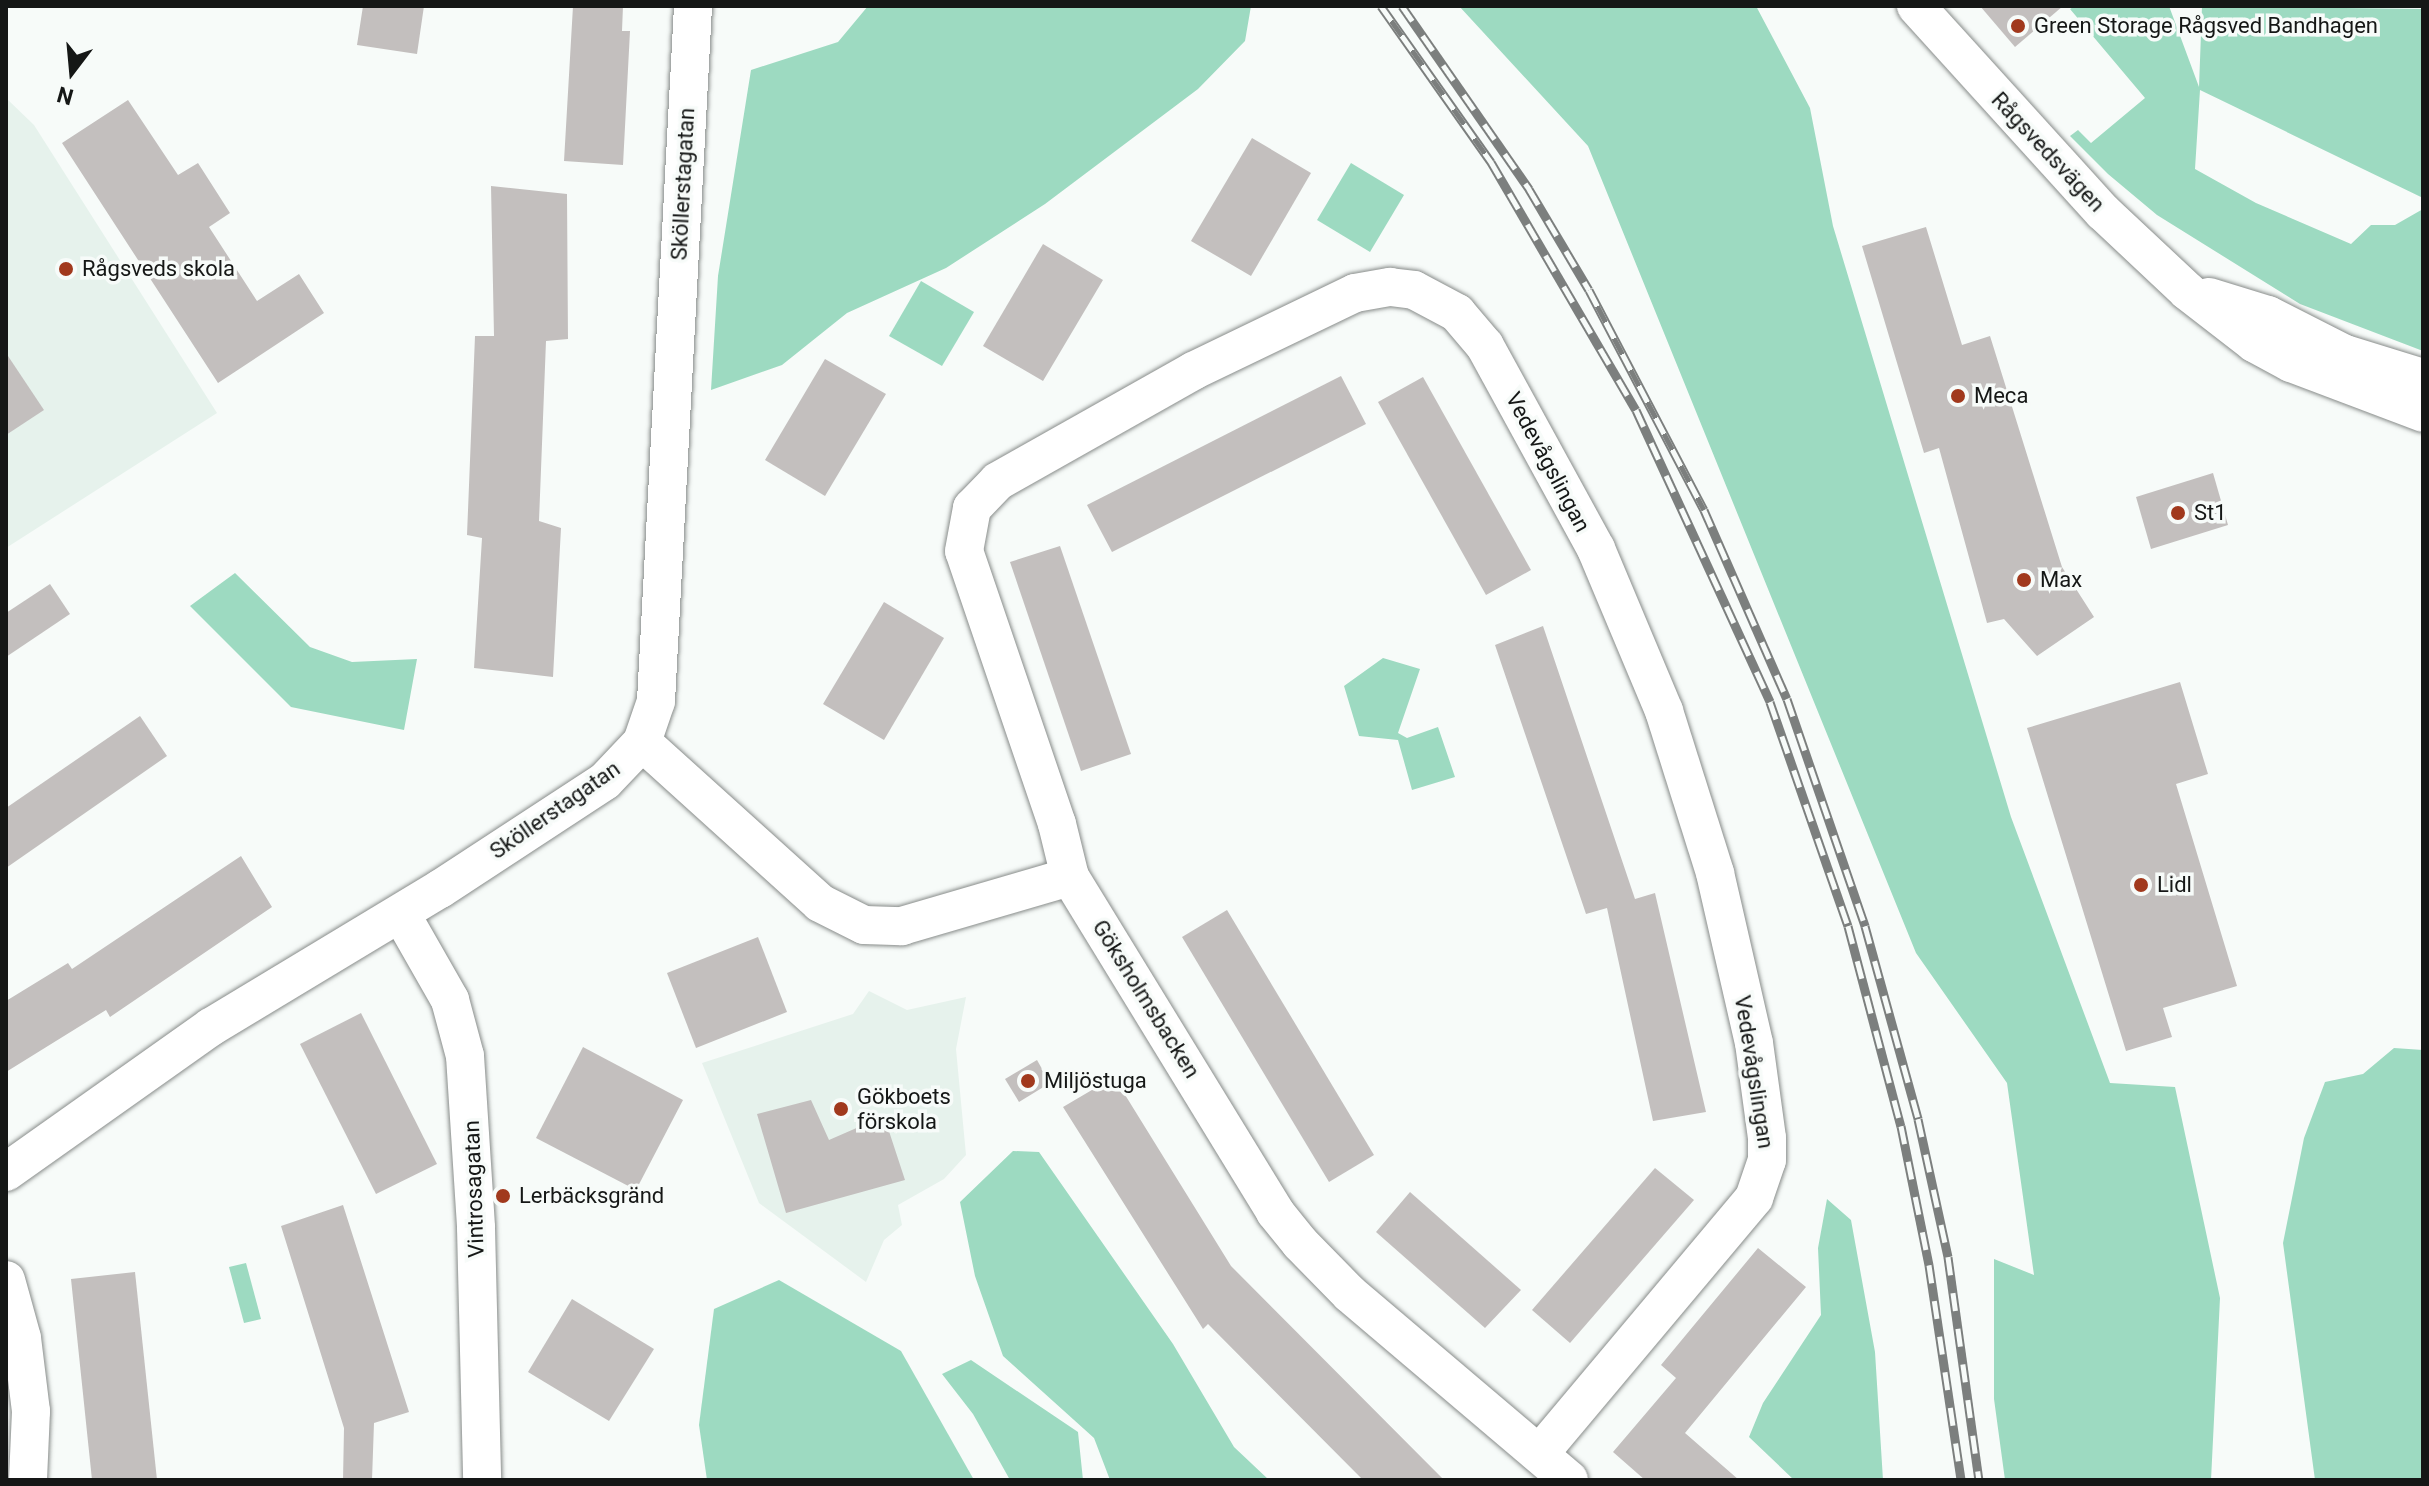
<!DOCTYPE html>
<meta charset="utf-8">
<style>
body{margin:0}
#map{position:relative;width:2429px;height:1486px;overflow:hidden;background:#f7fbf9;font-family:Roboto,sans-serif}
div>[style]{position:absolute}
.built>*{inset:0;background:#e6f2ec}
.green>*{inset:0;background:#9ddac1}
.building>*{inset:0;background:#c3bfbe}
.roads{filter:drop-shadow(0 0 2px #888c8a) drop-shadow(0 0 2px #888c8a)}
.minor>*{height:38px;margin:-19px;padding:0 19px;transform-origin:19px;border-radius:19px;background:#fff}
.rail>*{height:9px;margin-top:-4.5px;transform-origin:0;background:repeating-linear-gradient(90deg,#f7fbf9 0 18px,#7c7f7e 0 36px);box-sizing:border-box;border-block:2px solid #7c7f7e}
.dots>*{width:22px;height:22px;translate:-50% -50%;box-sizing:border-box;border:4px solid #f7fbf9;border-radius:50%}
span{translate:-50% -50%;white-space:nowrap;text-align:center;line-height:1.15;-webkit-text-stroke:7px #f7fbf9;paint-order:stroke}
.poi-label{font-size:22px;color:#151716}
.left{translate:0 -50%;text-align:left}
.street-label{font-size:22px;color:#151716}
.frame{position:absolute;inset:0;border:8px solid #151716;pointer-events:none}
.north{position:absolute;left:32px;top:32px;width:80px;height:80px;-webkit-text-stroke:6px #f7fbf9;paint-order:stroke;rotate:196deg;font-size:22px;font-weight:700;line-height:32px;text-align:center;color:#151716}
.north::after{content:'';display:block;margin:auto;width:28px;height:36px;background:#151716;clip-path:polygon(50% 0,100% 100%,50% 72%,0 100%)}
</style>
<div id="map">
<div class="built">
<div style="clip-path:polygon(6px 98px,34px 125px,217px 413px,6px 548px)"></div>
<div style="clip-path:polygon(869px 991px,907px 1010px,966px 997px,956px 1049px,966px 1155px,944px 1179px,898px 1205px,902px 1225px,884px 1240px,866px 1282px,759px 1203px,702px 1063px,853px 1014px)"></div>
</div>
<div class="green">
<div style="clip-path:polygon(868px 6px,1251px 6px,1245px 41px,1198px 89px,1045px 204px,946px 268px,847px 313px,782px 365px,711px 390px,718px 276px,751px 70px,838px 42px)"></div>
<div style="clip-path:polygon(1459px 6px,1756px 6px,1810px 108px,1833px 226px,2011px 817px,2110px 1083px,2175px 1087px,2220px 1298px,2211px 1480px,2005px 1480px,1994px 1399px,1994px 1259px,2034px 1275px,2007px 1083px,1916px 953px,1588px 146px)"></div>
<div style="clip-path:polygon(2075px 6px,2169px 6px,2199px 87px,2202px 6px,2423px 9px,2423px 198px,2200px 90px,2195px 169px,2256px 203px,2351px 244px,2371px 225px,2395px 225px,2423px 209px,2423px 351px,2300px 304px,2157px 215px,2108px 174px,2070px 136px,2078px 130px,2091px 143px,2145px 98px,2070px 9px)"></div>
<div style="clip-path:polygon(1351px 163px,1404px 195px,1370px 252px,1317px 220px)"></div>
<div style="clip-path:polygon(921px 281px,974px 312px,942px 366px,889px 336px)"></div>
<div style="clip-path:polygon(235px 573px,310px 647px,352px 662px,417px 659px,404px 730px,291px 707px,190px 606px)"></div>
<div style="clip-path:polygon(1383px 658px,1420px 669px,1398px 733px,1407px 738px,1438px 727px,1455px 777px,1412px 790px,1398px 740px,1359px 736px,1344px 686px)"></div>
<div style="clip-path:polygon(2394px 1048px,2423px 1050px,2423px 1480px,2315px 1480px,2283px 1243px,2304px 1138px,2325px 1082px,2363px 1074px)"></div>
<div style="clip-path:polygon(1013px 1151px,1039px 1152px,1173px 1344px,1234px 1447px,1269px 1480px,1110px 1480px,1094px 1438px,1003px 1356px,975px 1276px,960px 1202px)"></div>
<div style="clip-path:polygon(1827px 1199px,1851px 1220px,1875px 1352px,1883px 1480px,1794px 1480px,1749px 1437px,1763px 1403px,1821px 1315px,1818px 1248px)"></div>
<div style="clip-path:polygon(246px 1263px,261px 1319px,244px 1323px,229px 1267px)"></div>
<div style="clip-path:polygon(779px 1280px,901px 1351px,974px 1480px,707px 1480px,699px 1425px,714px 1309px)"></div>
<div style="clip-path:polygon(971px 1360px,1078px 1432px,1083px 1480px,1010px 1480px,973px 1414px,942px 1374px)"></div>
</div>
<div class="building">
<div style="clip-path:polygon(363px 6px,424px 6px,417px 54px,357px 45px)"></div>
<div style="clip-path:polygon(573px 6px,623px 6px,622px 31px,630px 31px,623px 165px,564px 161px)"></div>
<div style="clip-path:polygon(1980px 6px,2063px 6px,2015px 47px)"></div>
<div style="clip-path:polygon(128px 100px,178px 175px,198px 163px,230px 213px,209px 227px,257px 301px,299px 274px,324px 313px,218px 383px,62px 143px)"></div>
<div style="clip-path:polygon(1252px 138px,1311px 173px,1251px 276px,1191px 241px)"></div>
<div style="clip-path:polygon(491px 186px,567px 194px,568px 339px,546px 341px,539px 521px,561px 528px,553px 677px,474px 668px,482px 538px,467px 535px,475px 336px,494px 336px)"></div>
<div style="clip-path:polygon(1926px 227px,1962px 345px,1990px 336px,2062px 567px,2094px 617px,2037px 656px,2004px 619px,1987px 623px,1939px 448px,1924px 453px,1862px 246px)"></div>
<div style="clip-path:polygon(1043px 244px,1103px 280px,1043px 381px,983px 346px)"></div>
<div style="clip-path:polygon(6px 353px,44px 410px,6px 435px)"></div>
<div style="clip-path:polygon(825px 359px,886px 394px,825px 496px,765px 460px)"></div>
<div style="clip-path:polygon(1341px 376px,1366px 424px,1112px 552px,1087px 505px)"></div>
<div style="clip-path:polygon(1423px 377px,1531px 570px,1486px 595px,1378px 402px)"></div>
<div style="clip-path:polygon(2213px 473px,2228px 525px,2151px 549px,2136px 497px)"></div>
<div style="clip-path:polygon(1060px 546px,1131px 754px,1081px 771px,1010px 562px)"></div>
<div style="clip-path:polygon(50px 584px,70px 614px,6px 657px,6px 613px)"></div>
<div style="clip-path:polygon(884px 602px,944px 638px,884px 740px,823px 704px)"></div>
<div style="clip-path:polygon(1543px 626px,1635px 899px,1655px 893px,1706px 1112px,1653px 1121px,1607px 908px,1586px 914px,1495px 645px)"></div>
<div style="clip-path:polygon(2180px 682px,2208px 774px,2176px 784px,2237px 986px,2163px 1008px,2172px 1037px,2126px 1051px,2027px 728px)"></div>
<div style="clip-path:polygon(140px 716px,167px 756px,6px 868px,6px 808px)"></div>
<div style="clip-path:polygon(241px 856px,272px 907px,110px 1017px,106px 1010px,6px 1072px,6px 1001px,68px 963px,72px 969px)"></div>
<div style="clip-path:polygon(1227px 910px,1374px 1155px,1329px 1182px,1182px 937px)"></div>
<div style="clip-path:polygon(758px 937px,787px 1012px,696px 1048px,667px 973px)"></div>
<div style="clip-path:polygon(361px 1013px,437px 1164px,376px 1194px,300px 1044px)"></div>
<div style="clip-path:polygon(583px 1047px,683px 1100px,636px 1190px,536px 1138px)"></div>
<div style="clip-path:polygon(1037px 1060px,1050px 1083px,1019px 1102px,1005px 1079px)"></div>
<div style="clip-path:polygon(1114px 1077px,1231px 1266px,1444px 1480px,1363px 1480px,1208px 1324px,1203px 1329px,1063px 1107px)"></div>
<div style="clip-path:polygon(811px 1100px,829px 1140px,884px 1116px,905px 1180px,786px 1213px,757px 1114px)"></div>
<div style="clip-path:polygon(1655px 1168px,1694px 1200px,1570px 1343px,1532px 1310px)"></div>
<div style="clip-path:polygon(1410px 1192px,1521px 1290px,1485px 1328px,1376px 1232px)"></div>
<div style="clip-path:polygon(343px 1205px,409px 1412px,374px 1423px,372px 1480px,343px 1480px,344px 1428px,281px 1226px)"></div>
<div style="clip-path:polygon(1758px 1248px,1806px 1287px,1685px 1433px,1739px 1480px,1645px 1480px,1613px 1452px,1676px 1378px,1661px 1365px)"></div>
<div style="clip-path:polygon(135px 1272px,157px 1480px,92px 1480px,71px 1279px)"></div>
<div style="clip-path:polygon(572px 1299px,654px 1349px,609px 1421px,528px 1372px)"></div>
</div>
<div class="roads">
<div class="minor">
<div style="left:1916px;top:6px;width:278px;rotate:47.8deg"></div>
<div style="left:2103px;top:212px;width:115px;rotate:43.2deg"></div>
<div style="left:2187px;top:291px;width:85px;rotate:37.8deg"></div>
<div style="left:2254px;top:343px;width:42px;rotate:28.4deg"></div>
<div style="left:2291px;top:363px;width:141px;rotate:20.7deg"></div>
<div style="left:2209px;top:297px;width:62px;rotate:17deg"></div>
<div style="left:2268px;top:315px;width:86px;rotate:26.9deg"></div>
<div style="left:2345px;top:354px;width:82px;rotate:17.1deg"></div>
<div style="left:642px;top:742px;width:240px;rotate:42.1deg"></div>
<div style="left:820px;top:903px;width:49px;rotate:26.6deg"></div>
<div style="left:864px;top:925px;width:38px;rotate:2deg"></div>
<div style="left:902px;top:926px;width:175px;rotate:-16.3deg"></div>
<div style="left:1070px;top:877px;width:393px;rotate:58.5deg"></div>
<div style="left:1275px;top:1212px;width:40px;rotate:51deg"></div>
<div style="left:1300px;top:1243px;width:71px;rotate:45.6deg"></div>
<div style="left:1350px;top:1294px;width:287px;rotate:40.3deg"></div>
<div style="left:1070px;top:877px;width:55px;rotate:-103.8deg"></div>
<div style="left:1057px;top:824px;width:288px;rotate:-108.8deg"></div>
<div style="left:964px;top:551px;width:44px;rotate:-79.5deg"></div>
<div style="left:972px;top:508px;width:37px;rotate:-46deg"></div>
<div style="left:998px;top:481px;width:224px;rotate:-29.4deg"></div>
<div style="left:1193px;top:371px;width:180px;rotate:-25.7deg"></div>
<div style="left:1355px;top:293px;width:36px;rotate:-10deg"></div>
<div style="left:1390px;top:287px;width:24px;rotate:7deg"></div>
<div style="left:1414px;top:290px;width:49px;rotate:28.1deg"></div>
<div style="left:1457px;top:313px;width:43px;rotate:49.7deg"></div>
<div style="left:1485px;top:346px;width:231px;rotate:61.3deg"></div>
<div style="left:1596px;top:549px;width:176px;rotate:67.2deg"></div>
<div style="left:1664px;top:711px;width:170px;rotate:72.5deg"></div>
<div style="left:1715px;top:873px;width:174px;rotate:77.1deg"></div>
<div style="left:1754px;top:1043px;width:96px;rotate:82.2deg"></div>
<div style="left:1767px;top:1138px;width:22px;rotate:90deg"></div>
<div style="left:1767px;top:1160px;width:40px;rotate:108.9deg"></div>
<div style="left:1754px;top:1198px;width:334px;rotate:130deg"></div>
<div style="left:401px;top:914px;width:99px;rotate:60.3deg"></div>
<div style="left:450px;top:1000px;width:58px;rotate:75deg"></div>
<div style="left:465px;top:1056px;width:172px;rotate:86.3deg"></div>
<div style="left:476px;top:1228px;width:252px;rotate:88.6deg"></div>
<div style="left:6px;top:1172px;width:251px;rotate:-35.3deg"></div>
<div style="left:211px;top:1027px;width:267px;rotate:-31.1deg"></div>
<div style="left:440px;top:889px;width:197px;rotate:-33.2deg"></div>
<div style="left:605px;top:781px;width:54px;rotate:-46.5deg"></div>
<div style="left:642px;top:742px;width:43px;rotate:-71.1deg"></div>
<div style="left:656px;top:701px;width:696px;rotate:-86.95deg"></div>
<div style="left:6px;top:1280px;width:60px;rotate:74.6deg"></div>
<div style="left:22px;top:1338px;width:74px;rotate:83deg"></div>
<div style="left:31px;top:1411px;width:69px;rotate:92.5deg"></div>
</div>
</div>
<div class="rail">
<div style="left:1381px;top:6px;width:191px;rotate:54.8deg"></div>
<div style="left:1491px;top:162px;width:287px;rotate:59.7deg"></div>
<div style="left:1636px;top:410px;width:321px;rotate:65.3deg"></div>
<div style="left:1770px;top:702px;width:237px;rotate:70.8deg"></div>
<div style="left:1848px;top:926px;width:207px;rotate:75.2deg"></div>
<div style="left:1901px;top:1126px;width:142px;rotate:78.6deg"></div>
<div style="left:1929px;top:1265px;width:217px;rotate:81.5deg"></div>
<div style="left:1402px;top:6px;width:223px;rotate:55.2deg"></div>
<div style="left:1529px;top:189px;width:117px;rotate:59.3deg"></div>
<div style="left:1589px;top:290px;width:248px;rotate:62.4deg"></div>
<div style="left:1704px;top:510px;width:206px;rotate:66.3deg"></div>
<div style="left:1787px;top:699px;width:240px;rotate:71deg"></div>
<div style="left:1865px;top:926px;width:200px;rotate:74.6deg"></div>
<div style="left:1918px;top:1119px;width:141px;rotate:77.7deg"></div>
<div style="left:1948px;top:1257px;width:225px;rotate:82.1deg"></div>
</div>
<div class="dots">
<div style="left:2018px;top:26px;background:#a1391d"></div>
<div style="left:66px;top:269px;background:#a1391d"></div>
<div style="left:1958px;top:396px;background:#a1391d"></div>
<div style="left:2178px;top:513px;background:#a1391d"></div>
<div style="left:2024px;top:580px;background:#a1391d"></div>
<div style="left:2141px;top:885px;background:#a1391d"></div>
<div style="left:1028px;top:1081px;background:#a1391d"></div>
<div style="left:841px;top:1109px;background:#a1391d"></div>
<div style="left:503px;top:1196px;background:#a1391d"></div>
</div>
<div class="poi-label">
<span class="left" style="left:2034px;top:26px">Green Storage Rågsved Bandhagen</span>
<span class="left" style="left:82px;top:269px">Rågsveds skola</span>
<span class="left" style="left:1974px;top:396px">Meca</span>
<span class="left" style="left:2194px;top:513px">St1</span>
<span class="left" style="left:2040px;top:580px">Max</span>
<span class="left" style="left:2157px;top:885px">Lidl</span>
<span class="left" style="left:1044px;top:1081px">Miljöstuga</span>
<span class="left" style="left:857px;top:1109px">Gökboets<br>förskola</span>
<span class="left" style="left:519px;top:1196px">Lerbäcksgränd</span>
</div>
<div class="street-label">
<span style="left:2048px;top:152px;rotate:47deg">Rågsvedsvägen</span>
<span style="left:683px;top:184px;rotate:-87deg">Sköllerstagatan</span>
<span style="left:1548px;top:462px;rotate:62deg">Vedevågslingan</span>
<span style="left:555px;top:810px;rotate:-35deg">Sköllerstagatan</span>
<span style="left:1146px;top:999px;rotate:58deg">Göksholmsbacken</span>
<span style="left:1754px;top:1072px;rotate:81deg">Vedevågslingan</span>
<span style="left:474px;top:1189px;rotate:-92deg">Vintrosagatan</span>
</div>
<div class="frame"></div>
<div class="north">N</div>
</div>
